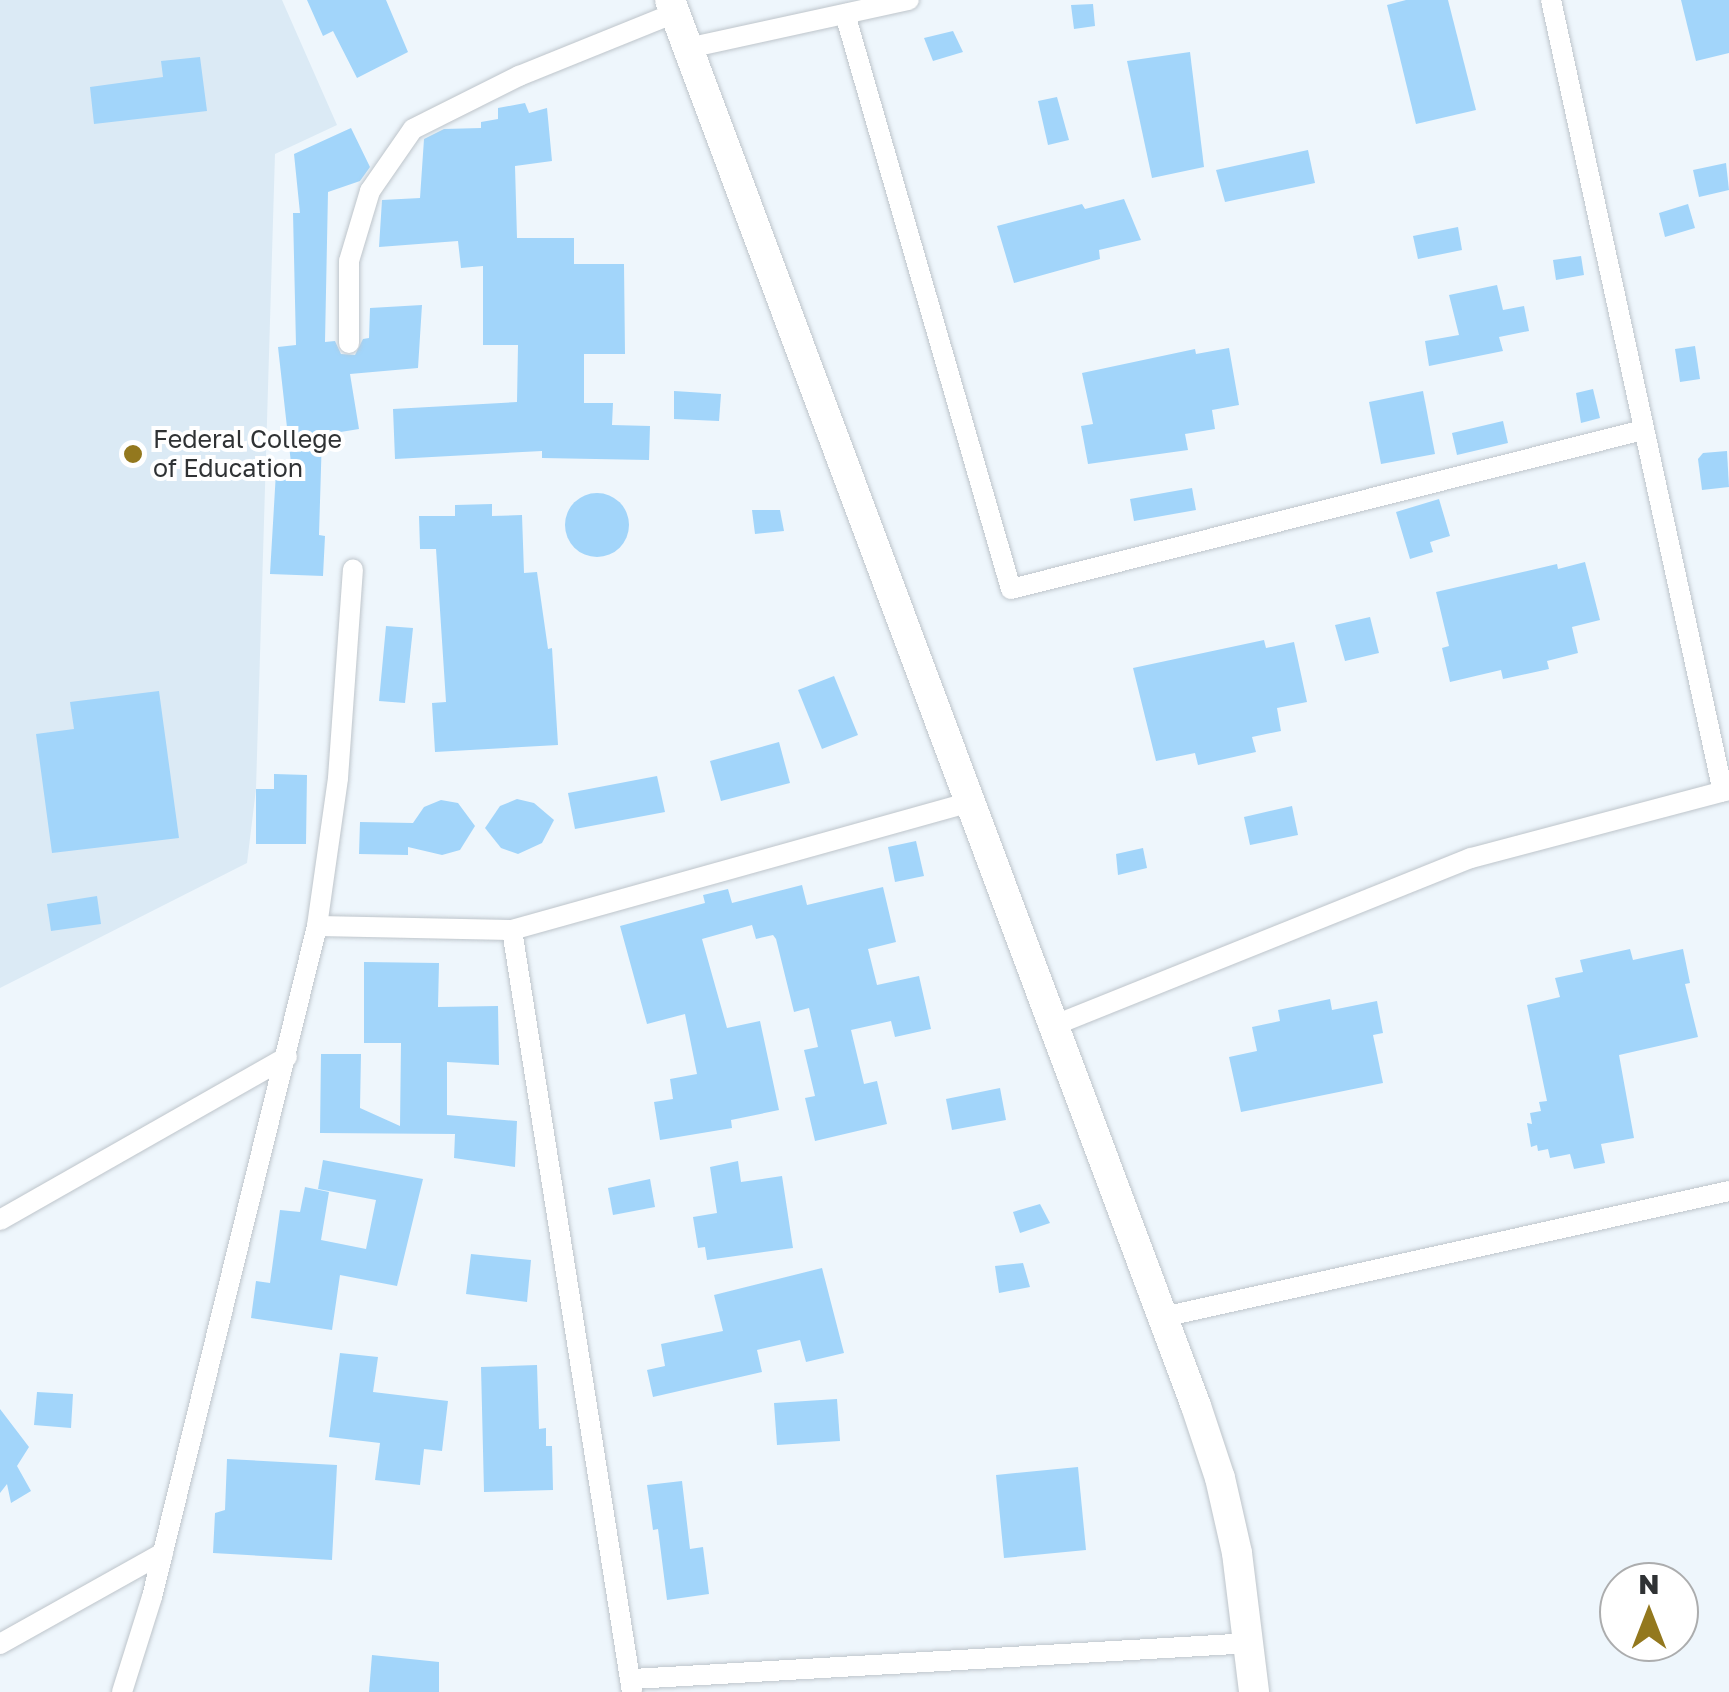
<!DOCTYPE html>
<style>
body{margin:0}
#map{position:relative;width:1729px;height:1692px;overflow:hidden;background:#eef6fc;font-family:"Golos Text",sans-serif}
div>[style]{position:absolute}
.built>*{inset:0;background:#dbeaf5}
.building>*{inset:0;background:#a2d5fa}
.round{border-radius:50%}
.roads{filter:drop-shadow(0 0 2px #bec5cb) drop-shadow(0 0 2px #bec5cb)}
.street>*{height:20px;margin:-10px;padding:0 10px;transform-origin:10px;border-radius:10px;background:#fff}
.secondary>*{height:30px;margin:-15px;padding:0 15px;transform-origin:15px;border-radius:15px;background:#fff}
.dots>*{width:28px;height:28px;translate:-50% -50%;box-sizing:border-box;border:5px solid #fff;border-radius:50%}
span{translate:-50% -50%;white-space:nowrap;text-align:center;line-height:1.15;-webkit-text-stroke:8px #fff;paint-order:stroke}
.poi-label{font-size:25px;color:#2f3234}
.left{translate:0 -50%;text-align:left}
.north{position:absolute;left:1599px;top:1562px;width:100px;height:100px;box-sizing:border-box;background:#fff;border:2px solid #acadae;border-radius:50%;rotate:0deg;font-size:28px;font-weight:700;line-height:40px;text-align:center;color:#2f3234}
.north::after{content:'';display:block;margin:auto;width:35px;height:45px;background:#93781e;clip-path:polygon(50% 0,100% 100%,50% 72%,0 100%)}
</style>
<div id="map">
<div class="built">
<div style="clip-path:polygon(0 0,282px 0,337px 125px,275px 154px,256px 789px,247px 863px,0 988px)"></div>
</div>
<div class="building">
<div style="clip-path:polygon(307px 0,386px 0,408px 52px,357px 78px,333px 31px,323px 36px)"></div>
<div style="clip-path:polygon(1406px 0,1448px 0,1476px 110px,1416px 124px,1387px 5px)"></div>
<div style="clip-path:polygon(1681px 0,1729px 0,1729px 53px,1696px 61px)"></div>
<div style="clip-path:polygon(1093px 4px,1095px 26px,1074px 29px,1071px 5px)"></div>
<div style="clip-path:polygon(953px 31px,963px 52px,933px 61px,924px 38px)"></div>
<div style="clip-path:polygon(1190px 52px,1204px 167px,1152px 178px,1127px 61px)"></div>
<div style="clip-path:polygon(200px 57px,207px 111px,94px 124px,90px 87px,163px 77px,161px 61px)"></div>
<div style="clip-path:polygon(1057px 97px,1069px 140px,1048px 145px,1038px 101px)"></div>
<div style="clip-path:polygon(525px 103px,529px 113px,547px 108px,552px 161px,515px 166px,517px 238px,574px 238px,574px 264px,624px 264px,625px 354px,584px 354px,584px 403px,613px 403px,612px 425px,650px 426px,649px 460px,542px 458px,542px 451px,395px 459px,393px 409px,517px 402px,518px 345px,483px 345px,483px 266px,461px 268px,458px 241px,379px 247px,382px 200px,420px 198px,424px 139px,444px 129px,481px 128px,481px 122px,498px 119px,498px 108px)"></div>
<div style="clip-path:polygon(351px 128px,370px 167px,360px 181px,328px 192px,325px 342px,335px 341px,341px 354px,355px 355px,363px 339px,369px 338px,370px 308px,422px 305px,418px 368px,350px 374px,359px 429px,322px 435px,319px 535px,325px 536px,323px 576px,270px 574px,276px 472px,292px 472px,278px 347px,296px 345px,293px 213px,300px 213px,294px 154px)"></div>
<div style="clip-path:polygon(1308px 150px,1315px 183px,1225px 202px,1216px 170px)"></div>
<div style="clip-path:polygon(1726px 163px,1729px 190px,1699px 197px,1693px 170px)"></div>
<div style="clip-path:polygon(1124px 199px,1141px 240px,1099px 250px,1100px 259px,1014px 283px,997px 226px,1082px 204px,1085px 209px)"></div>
<div style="clip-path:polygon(1688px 204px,1695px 228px,1665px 237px,1659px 213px)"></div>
<div style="clip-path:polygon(1458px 227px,1462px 250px,1418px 259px,1413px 236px)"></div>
<div style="clip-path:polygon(1581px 256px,1584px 275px,1556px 280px,1553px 260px)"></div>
<div style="clip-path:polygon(1497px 285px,1503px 310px,1524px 306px,1529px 331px,1499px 337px,1503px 351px,1429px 366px,1425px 341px,1459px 335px,1449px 295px)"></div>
<div style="clip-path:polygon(1695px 346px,1700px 379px,1680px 382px,1675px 349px)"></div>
<div style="clip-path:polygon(1229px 348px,1239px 405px,1212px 410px,1215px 429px,1185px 434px,1188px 450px,1088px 464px,1081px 426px,1093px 424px,1082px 373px,1195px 349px,1196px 354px)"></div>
<div style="clip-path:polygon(1593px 389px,1600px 418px,1581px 423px,1576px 393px)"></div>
<div style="clip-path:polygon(674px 391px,721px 394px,719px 421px,674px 419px)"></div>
<div style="clip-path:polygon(1423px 391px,1435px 454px,1381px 464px,1369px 402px)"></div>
<div style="clip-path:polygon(1503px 421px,1508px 443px,1457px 455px,1452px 433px)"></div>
<div style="clip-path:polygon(1727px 451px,1729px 487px,1702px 490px,1698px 459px,1703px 453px)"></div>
<div style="clip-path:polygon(1192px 488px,1196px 510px,1134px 521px,1130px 499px)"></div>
<div class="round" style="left:565px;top:493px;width:64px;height:64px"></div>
<div style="clip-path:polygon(1439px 499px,1450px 536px,1430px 542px,1433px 552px,1410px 559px,1396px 512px)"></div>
<div style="clip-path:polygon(492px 504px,492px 516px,522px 515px,524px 573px,537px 572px,548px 649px,552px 648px,558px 745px,435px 752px,432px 703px,446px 702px,436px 549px,420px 549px,419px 516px,455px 516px,455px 505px)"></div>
<div style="clip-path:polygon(752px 510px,780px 510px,784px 531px,755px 534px)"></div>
<div style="clip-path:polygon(1585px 562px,1600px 620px,1572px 627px,1578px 653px,1547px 661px,1549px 669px,1503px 679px,1501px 670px,1450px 682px,1442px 648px,1449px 646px,1436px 592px,1557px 564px,1558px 569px)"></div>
<div style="clip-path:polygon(1370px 617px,1379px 653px,1345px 661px,1335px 625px)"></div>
<div style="clip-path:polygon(386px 626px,413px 628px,405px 703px,379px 701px)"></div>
<div style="clip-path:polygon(1264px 640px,1266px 648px,1294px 642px,1307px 702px,1277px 708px,1281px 731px,1252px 737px,1256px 752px,1198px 765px,1195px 753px,1156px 761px,1133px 668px)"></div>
<div style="clip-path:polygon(834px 676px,858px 735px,822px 749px,798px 690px)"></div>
<div style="clip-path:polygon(159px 691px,179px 838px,52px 853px,36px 734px,74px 729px,70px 702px)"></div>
<div style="clip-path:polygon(779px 742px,790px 783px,721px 801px,710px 761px)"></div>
<div style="clip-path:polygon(274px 774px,307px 775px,306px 844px,256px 844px,256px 789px,274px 789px)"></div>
<div style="clip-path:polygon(657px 776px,665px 812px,575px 829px,568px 793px)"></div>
<div style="clip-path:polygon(517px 799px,534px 803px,554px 820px,542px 843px,518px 854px,501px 848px,485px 828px,500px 806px)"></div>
<div style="clip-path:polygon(441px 800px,458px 803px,475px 826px,460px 850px,442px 855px,408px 847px,408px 855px,359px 854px,360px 822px,413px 823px,424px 807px)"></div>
<div style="clip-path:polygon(1292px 806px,1298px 835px,1250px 845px,1244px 817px)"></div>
<div style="clip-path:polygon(916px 841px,924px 876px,895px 882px,888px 847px)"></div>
<div style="clip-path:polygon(1143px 848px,1147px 868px,1118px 875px,1116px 854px)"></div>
<div style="clip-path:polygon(802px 885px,807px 905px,883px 887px,896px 942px,868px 949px,877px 985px,919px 976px,931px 1029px,895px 1037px,891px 1021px,851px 1030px,864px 1084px,877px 1081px,887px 1124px,815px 1141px,805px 1098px,815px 1096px,804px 1050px,818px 1047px,809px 1008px,794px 1012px,776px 939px,773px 935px,756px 939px,752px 925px,702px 939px,727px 1028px,760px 1021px,779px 1110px,731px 1120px,732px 1128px,660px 1140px,654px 1102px,673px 1099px,670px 1079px,697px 1074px,685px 1014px,647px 1024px,620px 926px,705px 903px,703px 895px,728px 889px,732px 903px)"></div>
<div style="clip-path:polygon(97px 896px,101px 924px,51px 931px,47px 904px)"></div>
<div style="clip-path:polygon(1630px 949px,1633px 960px,1683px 949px,1690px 983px,1685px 984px,1698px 1037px,1619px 1055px,1634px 1138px,1601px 1144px,1605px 1163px,1574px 1169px,1570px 1154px,1550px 1158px,1548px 1149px,1538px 1151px,1537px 1145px,1531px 1147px,1527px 1123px,1532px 1124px,1530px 1113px,1541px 1111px,1539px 1102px,1547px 1101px,1527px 1005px,1560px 997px,1555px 978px,1583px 972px,1580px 960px)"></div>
<div style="clip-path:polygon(364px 962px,439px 963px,438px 1007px,498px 1006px,499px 1065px,447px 1062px,447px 1115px,517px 1121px,515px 1167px,454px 1158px,455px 1134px,320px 1133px,321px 1054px,361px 1054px,360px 1108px,400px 1126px,401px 1043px,364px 1043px)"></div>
<div style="clip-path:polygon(1330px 999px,1332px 1010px,1377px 1001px,1383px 1033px,1373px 1035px,1383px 1083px,1241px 1112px,1229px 1057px,1257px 1051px,1252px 1027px,1280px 1021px,1278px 1010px)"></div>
<div style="clip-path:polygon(1000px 1088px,1006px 1120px,952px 1130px,946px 1099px)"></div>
<div style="clip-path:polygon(323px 1160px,423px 1179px,397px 1286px,340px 1275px,332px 1330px,251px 1318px,256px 1281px,270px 1283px,280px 1210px,300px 1212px,305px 1187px,329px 1192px,321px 1240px,366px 1249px,376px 1200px,318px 1189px)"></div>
<div style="clip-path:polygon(738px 1161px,741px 1182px,782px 1176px,793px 1248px,707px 1260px,705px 1247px,698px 1248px,693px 1217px,717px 1213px,710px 1167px)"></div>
<div style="clip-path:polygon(650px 1179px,655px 1207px,613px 1215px,608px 1188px)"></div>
<div style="clip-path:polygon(1040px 1204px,1050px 1223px,1020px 1233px,1013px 1212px)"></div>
<div style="clip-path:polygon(471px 1254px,531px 1260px,527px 1302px,466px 1294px)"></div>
<div style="clip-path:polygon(1023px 1263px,1030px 1287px,999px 1293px,995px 1266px)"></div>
<div style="clip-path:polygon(822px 1268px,844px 1353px,806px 1362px,800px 1340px,757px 1350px,762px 1372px,653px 1397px,647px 1370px,665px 1366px,661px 1344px,723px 1331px,714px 1295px)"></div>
<div style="clip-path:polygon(340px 1353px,378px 1357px,373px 1392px,448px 1401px,442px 1451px,424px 1449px,420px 1485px,375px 1480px,380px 1443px,329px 1437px)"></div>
<div style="clip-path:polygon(537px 1365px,539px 1429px,546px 1428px,546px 1446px,552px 1446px,553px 1490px,484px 1492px,481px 1367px)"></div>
<div style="clip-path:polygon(37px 1392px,73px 1394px,71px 1428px,34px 1425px)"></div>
<div style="clip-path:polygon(837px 1399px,840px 1441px,777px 1445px,774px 1403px)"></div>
<div style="clip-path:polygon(0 1409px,29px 1447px,17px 1466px,31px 1491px,11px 1503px,7px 1484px,0 1493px)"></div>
<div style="clip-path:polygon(227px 1459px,337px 1465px,332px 1560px,213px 1553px,215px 1513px,225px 1510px)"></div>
<div style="clip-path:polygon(1078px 1467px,1086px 1550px,1004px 1558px,996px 1475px)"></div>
<div style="clip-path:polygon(682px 1481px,690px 1549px,703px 1547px,709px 1594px,667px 1600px,658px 1529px,653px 1530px,647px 1485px)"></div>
<div style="clip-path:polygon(372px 1655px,439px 1662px,439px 1692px,369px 1692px)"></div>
</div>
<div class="roads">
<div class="street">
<div style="left:1551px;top:0;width:810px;rotate:77.75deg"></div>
<div style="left:845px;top:14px;width:598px;rotate:73.9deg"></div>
<div style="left:1011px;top:589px;width:652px;rotate:-14.12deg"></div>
<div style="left:688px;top:48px;width:226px;rotate:-12.3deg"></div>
<div style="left:349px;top:343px;width:82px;rotate:-90deg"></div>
<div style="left:349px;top:261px;width:73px;rotate:-73.3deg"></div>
<div style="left:370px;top:191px;width:75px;rotate:-55.3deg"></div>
<div style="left:413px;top:129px;width:119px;rotate:-26.6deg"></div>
<div style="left:519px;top:76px;width:168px;rotate:-22deg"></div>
<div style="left:317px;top:926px;width:149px;rotate:-81.9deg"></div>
<div style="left:338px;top:778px;width:209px;rotate:-85.9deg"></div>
<div style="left:512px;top:930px;width:771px;rotate:81.05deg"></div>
<div style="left:1055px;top:1025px;width:448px;rotate:-21.9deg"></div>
<div style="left:1471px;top:858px;width:267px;rotate:-14.8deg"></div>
<div style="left:0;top:1220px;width:330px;rotate:-29.6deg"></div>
<div style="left:1163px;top:1317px;width:580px;rotate:-12.55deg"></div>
<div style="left:0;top:1644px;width:187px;rotate:-29.2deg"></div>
<div style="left:633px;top:1679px;width:619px;rotate:-3.33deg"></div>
<div style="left:122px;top:1692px;width:100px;rotate:-72.5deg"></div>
<div style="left:152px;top:1597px;width:691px;rotate:-76.18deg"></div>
<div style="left:317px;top:926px;width:195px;rotate:1.2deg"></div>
<div style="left:512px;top:930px;width:475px;rotate:-15.6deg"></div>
</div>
<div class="secondary">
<div style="left:670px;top:0;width:1501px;rotate:69.49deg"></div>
<div style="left:1196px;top:1406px;width:76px;rotate:71.6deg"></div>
<div style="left:1220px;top:1478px;width:77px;rotate:77.2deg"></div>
<div style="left:1237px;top:1553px;width:140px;rotate:83deg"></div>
</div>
</div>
<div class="dots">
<div style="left:133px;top:454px;background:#93781e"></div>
</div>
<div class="poi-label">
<span class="left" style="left:153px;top:454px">Federal College<br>of Education</span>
</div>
<div class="north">N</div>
</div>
